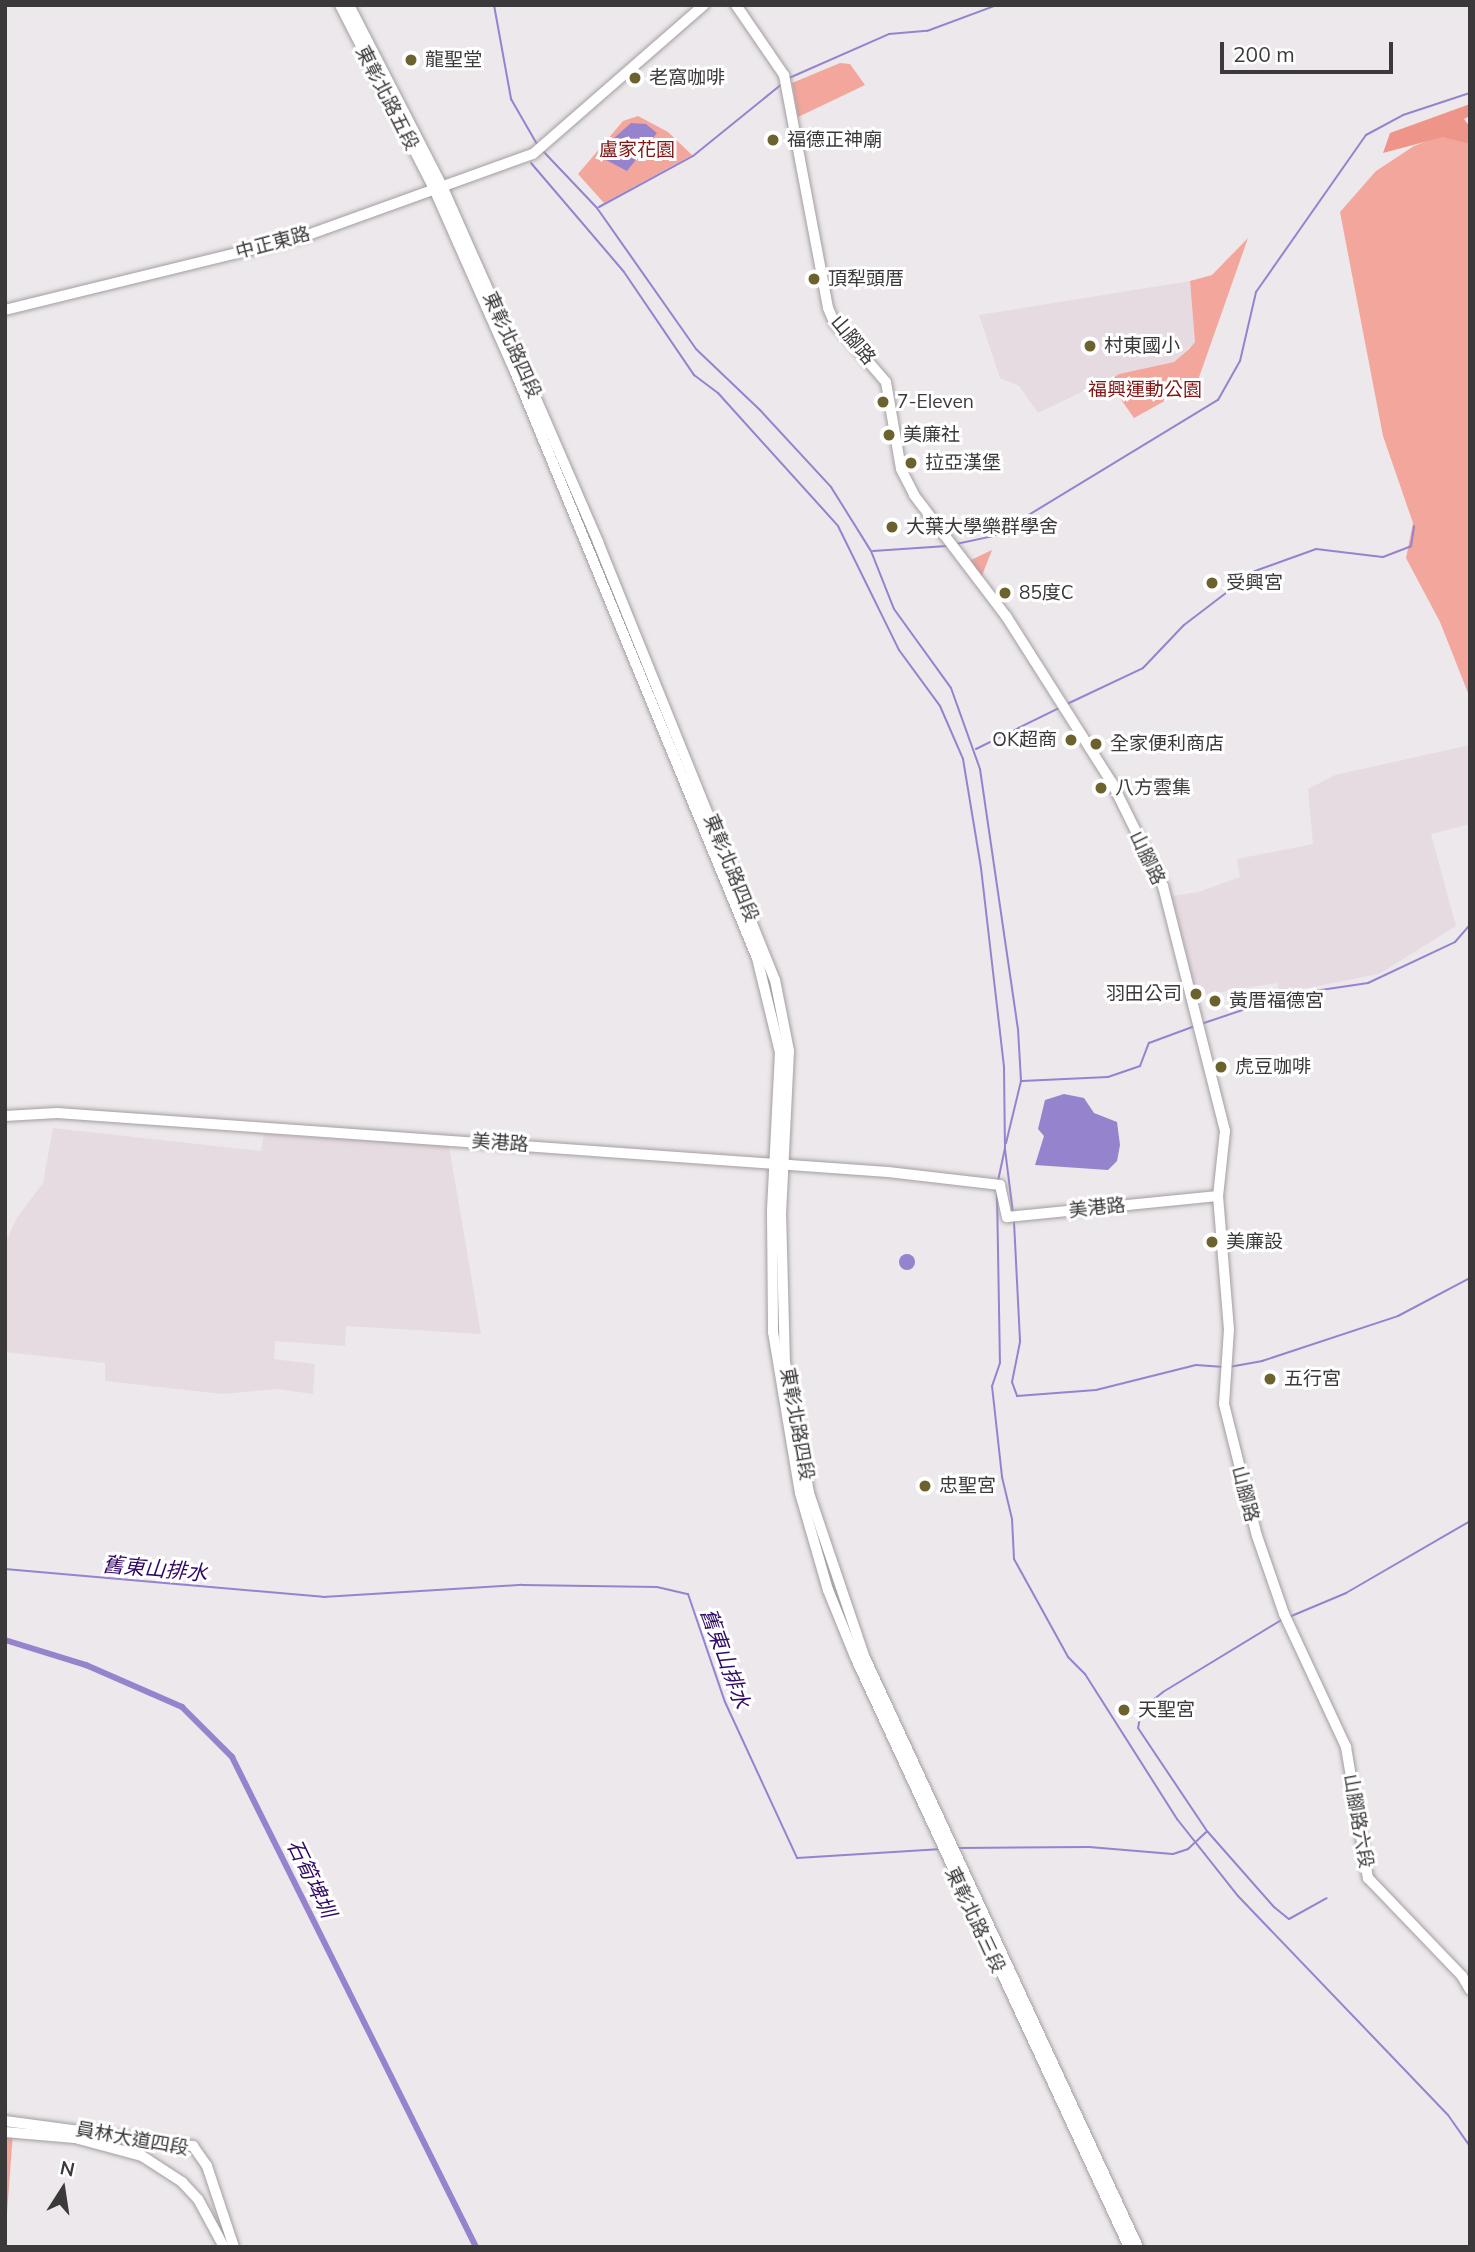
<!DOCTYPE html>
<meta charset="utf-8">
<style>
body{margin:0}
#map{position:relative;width:1475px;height:2252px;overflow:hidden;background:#ede8eb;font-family:Mulish,"Noto Sans TC",sans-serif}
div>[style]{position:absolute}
.built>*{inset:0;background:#e7dbe2}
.green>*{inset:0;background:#f2a69c}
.forest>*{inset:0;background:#ef9488}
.water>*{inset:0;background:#9583ce}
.round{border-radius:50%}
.stream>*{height:2px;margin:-1px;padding:0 1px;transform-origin:1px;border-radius:1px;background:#9583ce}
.canal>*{height:6px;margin:-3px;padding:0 3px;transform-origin:3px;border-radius:3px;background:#9583ce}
.roads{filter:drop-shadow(0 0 2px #a29ea1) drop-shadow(0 0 2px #a29ea1)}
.secondary>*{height:10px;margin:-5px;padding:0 5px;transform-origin:5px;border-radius:5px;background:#fff}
.dots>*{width:19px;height:19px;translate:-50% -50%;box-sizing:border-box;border:4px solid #fff;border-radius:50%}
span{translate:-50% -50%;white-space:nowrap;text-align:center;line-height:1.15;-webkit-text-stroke:6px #fff;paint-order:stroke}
.poi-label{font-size:19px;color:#3b393a}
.left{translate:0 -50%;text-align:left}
.right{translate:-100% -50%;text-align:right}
.street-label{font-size:19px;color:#3b393a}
.park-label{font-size:19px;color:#801513}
.water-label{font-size:21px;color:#310966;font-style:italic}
.frame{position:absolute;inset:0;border:7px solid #3b393a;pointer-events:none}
.north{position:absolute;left:28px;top:2154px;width:70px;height:70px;-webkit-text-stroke:5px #fff;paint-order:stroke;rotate:12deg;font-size:19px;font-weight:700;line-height:28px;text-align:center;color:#3b393a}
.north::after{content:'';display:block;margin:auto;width:24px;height:32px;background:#3b393a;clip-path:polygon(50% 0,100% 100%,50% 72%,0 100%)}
.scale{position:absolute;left:1220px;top:42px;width:173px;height:32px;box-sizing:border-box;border:4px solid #3b393a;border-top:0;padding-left:9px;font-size:21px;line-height:24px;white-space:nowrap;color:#3b393a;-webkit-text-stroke:5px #fff;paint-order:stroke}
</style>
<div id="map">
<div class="built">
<div style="clip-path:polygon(1190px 281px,1195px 342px,1174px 362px,1119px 374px,1038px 413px,1019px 386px,1000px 378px,979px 315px)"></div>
<div style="clip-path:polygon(1470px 745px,1470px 824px,1431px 834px,1456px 926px,1379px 974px,1297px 990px,1280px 992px,1277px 983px,1197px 996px,1172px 896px,1198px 892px,1240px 877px,1237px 859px,1313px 844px,1308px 789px,1335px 775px)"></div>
<div style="clip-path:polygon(53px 1128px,261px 1151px,264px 1134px,449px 1146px,481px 1334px,346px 1326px,345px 1346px,275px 1341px,274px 1359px,315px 1364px,313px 1394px,277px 1389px,222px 1394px,105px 1381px,105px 1363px,5px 1352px,5px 1243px,18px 1216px,43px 1183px)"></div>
</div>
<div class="green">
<div style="clip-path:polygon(840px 63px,850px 64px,865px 85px,798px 117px,792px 83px)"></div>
<div style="clip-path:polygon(638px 116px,668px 132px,692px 155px,604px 203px,578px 174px,623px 121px)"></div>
<div style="clip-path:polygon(1470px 125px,1470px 698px,1440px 622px,1406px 558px,1413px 523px,1383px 436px,1340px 212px,1376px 171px,1414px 146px)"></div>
<div style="clip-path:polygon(1248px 238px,1197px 383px,1134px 418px,1108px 381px,1119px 374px,1174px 362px,1189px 349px,1195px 342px,1190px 281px,1212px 275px)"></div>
<div style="clip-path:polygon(992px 550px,981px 578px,971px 560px)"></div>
<div style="clip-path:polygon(5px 2132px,13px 2132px,5px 2240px)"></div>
</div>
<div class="forest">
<div style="clip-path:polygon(1470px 104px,1470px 116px,1464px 119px,1470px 127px,1470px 144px,1443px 137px,1383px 153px,1390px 133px)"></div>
</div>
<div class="water">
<div style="clip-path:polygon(631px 123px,646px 124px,657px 133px,627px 171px,606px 160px,605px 146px)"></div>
<div style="clip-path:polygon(1064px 1094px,1084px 1098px,1094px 1113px,1117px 1122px,1120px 1145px,1117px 1161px,1108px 1170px,1035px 1165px,1044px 1136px,1038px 1129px,1045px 1100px)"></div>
<div class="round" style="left:899px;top:1254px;width:16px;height:16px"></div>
</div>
<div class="stream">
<div style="left:494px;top:5px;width:96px;rotate:79.7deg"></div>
<div style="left:511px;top:99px;width:54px;rotate:60.1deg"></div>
<div style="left:789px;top:78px;width:109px;rotate:-23.7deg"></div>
<div style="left:889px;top:34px;width:38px;rotate:-5deg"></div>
<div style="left:927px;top:31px;width:75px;rotate:-20.4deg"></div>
<div style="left:542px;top:150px;width:80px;rotate:46.5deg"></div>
<div style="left:597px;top:208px;width:172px;rotate:54.9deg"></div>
<div style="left:696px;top:349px;width:88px;rotate:43.6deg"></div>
<div style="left:760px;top:410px;width:105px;rotate:47.3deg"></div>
<div style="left:831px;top:487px;width:75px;rotate:58deg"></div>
<div style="left:871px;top:551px;width:62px;rotate:68.4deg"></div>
<div style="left:894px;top:609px;width:97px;rotate:54.2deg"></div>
<div style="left:951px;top:688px;width:86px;rotate:70.3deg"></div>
<div style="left:980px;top:769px;width:263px;rotate:81.7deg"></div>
<div style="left:1018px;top:1029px;width:52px;rotate:86.7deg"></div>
<div style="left:1021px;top:1081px;width:64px;rotate:103.6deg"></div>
<div style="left:531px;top:163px;width:143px;rotate:49.5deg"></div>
<div style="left:624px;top:272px;width:125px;rotate:55.8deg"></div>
<div style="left:694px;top:375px;width:30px;rotate:37deg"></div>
<div style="left:718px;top:393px;width:179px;rotate:47.9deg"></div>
<div style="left:838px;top:526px;width:138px;rotate:63.8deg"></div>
<div style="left:899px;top:650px;width:69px;rotate:53.8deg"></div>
<div style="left:940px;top:706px;width:58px;rotate:66.5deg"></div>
<div style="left:963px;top:759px;width:110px;rotate:80.6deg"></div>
<div style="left:981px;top:868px;width:201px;rotate:83.4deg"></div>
<div style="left:1004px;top:1068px;width:80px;rotate:89.3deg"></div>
<div style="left:1005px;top:1148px;width:34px;rotate:102deg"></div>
<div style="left:599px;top:207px;width:107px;rotate:-28.5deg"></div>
<div style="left:693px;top:156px;width:114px;rotate:-39deg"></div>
<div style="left:956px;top:544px;width:39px;rotate:-12deg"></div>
<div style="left:994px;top:536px;width:262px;rotate:-31.3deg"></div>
<div style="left:1218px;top:400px;width:45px;rotate:-60.6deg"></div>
<div style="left:1240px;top:361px;width:71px;rotate:-76.9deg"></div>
<div style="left:1256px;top:292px;width:192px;rotate:-55deg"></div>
<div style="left:1366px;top:135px;width:42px;rotate:-28.4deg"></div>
<div style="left:1403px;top:115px;width:71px;rotate:-18.2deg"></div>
<div style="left:873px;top:551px;width:74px;rotate:-3.9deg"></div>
<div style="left:1067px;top:704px;width:84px;rotate:-25.3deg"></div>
<div style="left:1143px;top:668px;width:59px;rotate:-46.4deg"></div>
<div style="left:1184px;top:625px;width:89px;rotate:-37.3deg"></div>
<div style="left:1255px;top:571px;width:65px;rotate:-19.8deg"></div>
<div style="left:1316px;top:549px;width:67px;rotate:6.8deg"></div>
<div style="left:1383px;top:557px;width:30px;rotate:-21deg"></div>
<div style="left:1411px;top:546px;width:20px;rotate:-81deg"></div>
<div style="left:976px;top:749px;width:93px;rotate:-26.3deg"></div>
<div style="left:1201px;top:1024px;width:91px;rotate:-18.6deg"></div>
<div style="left:1287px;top:995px;width:82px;rotate:-8.4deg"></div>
<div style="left:1368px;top:983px;width:96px;rotate:-25.2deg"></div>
<div style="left:1455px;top:942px;width:23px;rotate:-49deg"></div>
<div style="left:1022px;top:1081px;width:86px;rotate:-2.7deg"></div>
<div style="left:1108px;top:1077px;width:34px;rotate:-19deg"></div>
<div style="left:1140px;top:1066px;width:25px;rotate:-69deg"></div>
<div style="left:1149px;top:1043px;width:49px;rotate:-20.3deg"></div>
<div style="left:1005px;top:1149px;width:64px;rotate:82.9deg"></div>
<div style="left:997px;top:1193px;width:170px;rotate:89deg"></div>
<div style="left:1000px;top:1363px;width:24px;rotate:109deg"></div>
<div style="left:992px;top:1386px;width:92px;rotate:83.7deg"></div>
<div style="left:1002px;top:1477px;width:43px;rotate:76.6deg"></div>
<div style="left:1012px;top:1519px;width:40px;rotate:87.1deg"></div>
<div style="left:1014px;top:1559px;width:112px;rotate:61.1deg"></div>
<div style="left:1068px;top:1657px;width:24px;rotate:45deg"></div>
<div style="left:1085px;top:1674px;width:172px;rotate:57.6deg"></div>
<div style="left:1177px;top:1819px;width:98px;rotate:51.6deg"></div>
<div style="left:1238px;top:1896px;width:303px;rotate:46.2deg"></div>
<div style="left:1448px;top:2115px;width:38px;rotate:55deg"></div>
<div style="left:1014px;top:1222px;width:120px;rotate:87.1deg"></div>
<div style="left:1020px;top:1342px;width:41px;rotate:101.3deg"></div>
<div style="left:1012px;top:1382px;width:15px;rotate:70deg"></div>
<div style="left:1017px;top:1396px;width:79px;rotate:-4.3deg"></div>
<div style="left:1096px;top:1390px;width:103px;rotate:-14deg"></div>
<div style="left:1196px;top:1365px;width:28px;rotate:4deg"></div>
<div style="left:1229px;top:1367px;width:34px;rotate:-10deg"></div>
<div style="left:1262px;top:1361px;width:143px;rotate:-18.3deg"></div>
<div style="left:1398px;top:1316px;width:81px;rotate:-27.8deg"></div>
<div style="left:5px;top:1569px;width:319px;rotate:5deg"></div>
<div style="left:323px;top:1597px;width:199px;rotate:-3.5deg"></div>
<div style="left:522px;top:1585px;width:135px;rotate:0.8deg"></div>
<div style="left:657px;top:1587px;width:32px;rotate:13deg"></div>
<div style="left:688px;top:1594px;width:114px;rotate:71.1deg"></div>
<div style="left:725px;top:1702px;width:172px;rotate:65.2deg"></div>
<div style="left:797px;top:1858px;width:145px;rotate:-3.6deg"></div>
<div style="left:1289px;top:1617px;width:62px;rotate:-22.8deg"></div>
<div style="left:1346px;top:1593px;width:143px;rotate:-30.1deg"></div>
<div style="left:1283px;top:1619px;width:140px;rotate:148.7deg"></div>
<div style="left:1163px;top:1692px;width:28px;rotate:141deg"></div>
<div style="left:1141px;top:1710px;width:18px;rotate:99deg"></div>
<div style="left:1138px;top:1728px;width:124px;rotate:56.2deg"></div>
<div style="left:1207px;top:1831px;width:101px;rotate:48.6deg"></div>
<div style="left:1274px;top:1907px;width:19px;rotate:39deg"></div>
<div style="left:1289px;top:1919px;width:43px;rotate:-28.9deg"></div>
<div style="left:958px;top:1848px;width:131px;rotate:-0.4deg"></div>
<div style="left:1089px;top:1847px;width:84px;rotate:4.8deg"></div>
<div style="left:1173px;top:1854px;width:16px;rotate:-18deg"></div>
<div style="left:1188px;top:1849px;width:26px;rotate:-43deg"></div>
</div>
<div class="canal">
<div style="left:5px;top:1640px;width:85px;rotate:17.2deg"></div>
<div style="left:86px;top:1665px;width:105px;rotate:23.6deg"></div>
<div style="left:182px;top:1707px;width:71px;rotate:45deg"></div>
<div style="left:232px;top:1757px;width:547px;rotate:63.53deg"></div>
</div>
<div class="roads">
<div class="secondary">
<div style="left:340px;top:5px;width:209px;rotate:62.9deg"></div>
<div style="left:435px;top:191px;width:195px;rotate:66.1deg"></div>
<div style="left:514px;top:369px;width:637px;rotate:67.58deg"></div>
<div style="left:757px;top:958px;width:97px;rotate:76.3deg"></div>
<div style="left:780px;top:1052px;width:160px;rotate:92.9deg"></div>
<div style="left:772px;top:1212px;width:120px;rotate:89.5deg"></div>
<div style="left:773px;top:1332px;width:163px;rotate:80.5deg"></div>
<div style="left:800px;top:1493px;width:101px;rotate:73.9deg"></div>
<div style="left:828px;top:1590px;width:74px;rotate:67.9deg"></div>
<div style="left:856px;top:1659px;width:648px;rotate:65.1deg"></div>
<div style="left:349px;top:5px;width:206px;rotate:62.8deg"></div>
<div style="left:443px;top:188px;width:195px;rotate:66.1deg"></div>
<div style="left:522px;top:366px;width:192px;rotate:66.6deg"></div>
<div style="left:598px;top:542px;width:472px;rotate:68deg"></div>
<div style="left:775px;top:980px;width:72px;rotate:78.8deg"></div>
<div style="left:789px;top:1051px;width:161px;rotate:92.8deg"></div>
<div style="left:781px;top:1212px;width:150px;rotate:88.5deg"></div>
<div style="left:785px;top:1362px;width:133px;rotate:79.6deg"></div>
<div style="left:809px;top:1493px;width:174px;rotate:71.3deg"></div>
<div style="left:865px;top:1658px;width:649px;rotate:65.13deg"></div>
<div style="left:736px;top:5px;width:85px;rotate:55.6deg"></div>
<div style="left:784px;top:75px;width:237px;rotate:79.3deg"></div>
<div style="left:828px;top:308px;width:15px;rotate:67deg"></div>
<div style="left:834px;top:322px;width:79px;rotate:49.1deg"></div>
<div style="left:886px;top:382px;width:88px;rotate:80.2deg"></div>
<div style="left:901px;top:469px;width:29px;rotate:63deg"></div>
<div style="left:914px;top:495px;width:152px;rotate:52.8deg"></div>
<div style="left:1006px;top:616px;width:198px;rotate:57.6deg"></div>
<div style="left:1112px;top:783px;width:115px;rotate:63.7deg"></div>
<div style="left:1163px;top:886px;width:253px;rotate:75.8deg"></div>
<div style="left:1225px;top:1131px;width:65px;rotate:96.1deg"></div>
<div style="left:1218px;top:1196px;width:133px;rotate:85.3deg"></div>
<div style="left:1229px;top:1329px;width:75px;rotate:93.8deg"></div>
<div style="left:1224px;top:1404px;width:136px;rotate:76deg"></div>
<div style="left:1257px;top:1536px;width:83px;rotate:70.9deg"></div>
<div style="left:1284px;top:1614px;width:147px;rotate:65deg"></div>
<div style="left:1346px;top:1747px;width:133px;rotate:80.5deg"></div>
<div style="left:1368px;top:1878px;width:136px;rotate:46.2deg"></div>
<div style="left:1462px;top:1976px;width:16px;rotate:60deg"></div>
<div style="left:5px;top:310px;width:306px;rotate:-13.8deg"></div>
<div style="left:302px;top:237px;width:245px;rotate:-19.8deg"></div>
<div style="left:533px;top:154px;width:227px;rotate:-41.1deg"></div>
<div style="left:5px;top:1116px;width:52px;rotate:-3.3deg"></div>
<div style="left:57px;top:1113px;width:833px;rotate:4.06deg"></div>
<div style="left:888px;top:1172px;width:113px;rotate:6.6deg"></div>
<div style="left:1000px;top:1185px;width:33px;rotate:78deg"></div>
<div style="left:1007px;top:1217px;width:212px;rotate:-5.7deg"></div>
<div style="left:5px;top:2121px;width:190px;rotate:7.6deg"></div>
<div style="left:193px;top:2146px;width:24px;rotate:55deg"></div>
<div style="left:207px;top:2166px;width:85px;rotate:71.6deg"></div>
<div style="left:5px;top:2132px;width:70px;rotate:4.9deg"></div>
<div style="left:75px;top:2138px;width:69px;rotate:15deg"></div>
<div style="left:142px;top:2156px;width:48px;rotate:33deg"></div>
<div style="left:182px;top:2182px;width:23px;rotate:47deg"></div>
<div style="left:198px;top:2199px;width:55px;rotate:61.6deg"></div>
</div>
</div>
<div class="dots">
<div style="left:411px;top:60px;background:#6c622e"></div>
<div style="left:635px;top:78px;background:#6c622e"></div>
<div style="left:773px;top:140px;background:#6c622e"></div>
<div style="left:814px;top:279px;background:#6c622e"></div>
<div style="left:1090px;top:346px;background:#6c622e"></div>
<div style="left:883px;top:402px;background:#6c622e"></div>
<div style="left:889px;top:435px;background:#6c622e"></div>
<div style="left:911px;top:463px;background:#6c622e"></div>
<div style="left:892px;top:527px;background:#6c622e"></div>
<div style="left:1212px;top:583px;background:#6c622e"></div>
<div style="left:1005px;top:593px;background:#6c622e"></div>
<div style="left:1071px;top:740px;background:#6c622e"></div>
<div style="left:1096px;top:744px;background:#6c622e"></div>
<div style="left:1101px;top:788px;background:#6c622e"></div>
<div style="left:1196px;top:994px;background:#6c622e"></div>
<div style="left:1215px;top:1001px;background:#6c622e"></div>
<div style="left:1221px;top:1067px;background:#6c622e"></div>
<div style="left:1212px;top:1242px;background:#6c622e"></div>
<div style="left:1270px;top:1379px;background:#6c622e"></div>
<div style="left:925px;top:1486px;background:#6c622e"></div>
<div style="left:1124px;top:1710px;background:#6c622e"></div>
</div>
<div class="poi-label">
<span class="left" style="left:425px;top:60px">龍聖堂</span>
<span class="left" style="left:649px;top:78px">老窩咖啡</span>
<span class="left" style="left:787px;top:140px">福德正神廟</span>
<span class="left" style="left:828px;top:279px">頂犁頭厝</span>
<span class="left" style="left:1104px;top:346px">村東國小</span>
<span class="left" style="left:897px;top:402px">7-Eleven</span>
<span class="left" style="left:903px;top:435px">美廉社</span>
<span class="left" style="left:925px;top:463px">拉亞漢堡</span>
<span class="left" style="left:906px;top:527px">大葉大學樂群學舍</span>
<span class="left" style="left:1226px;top:583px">受興宮</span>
<span class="left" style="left:1019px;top:593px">85度C</span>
<span class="right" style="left:1057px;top:740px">OK超商</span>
<span class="left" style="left:1110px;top:744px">全家便利商店</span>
<span class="left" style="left:1115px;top:788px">八方雲集</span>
<span class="right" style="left:1182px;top:994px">羽田公司</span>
<span class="left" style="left:1229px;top:1001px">黃厝福德宮</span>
<span class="left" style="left:1235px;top:1067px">虎豆咖啡</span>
<span class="left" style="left:1226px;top:1242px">美廉設</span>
<span class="left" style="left:1284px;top:1379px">五行宮</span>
<span class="left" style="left:939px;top:1486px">忠聖宮</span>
<span class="left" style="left:1138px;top:1710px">天聖宮</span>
</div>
<div class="street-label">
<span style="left:387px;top:98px;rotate:63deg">東彰北路五段</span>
<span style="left:273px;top:243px;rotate:-15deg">中正東路</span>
<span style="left:853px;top:340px;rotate:50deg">山腳路</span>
<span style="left:512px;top:345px;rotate:66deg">東彰北路四段</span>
<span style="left:1147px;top:858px;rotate:64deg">山腳路</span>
<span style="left:731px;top:868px;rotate:68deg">東彰北路四段</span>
<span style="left:500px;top:1143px;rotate:4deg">美港路</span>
<span style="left:1097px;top:1208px;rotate:-6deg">美港路</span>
<span style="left:797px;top:1424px;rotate:80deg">東彰北路四段</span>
<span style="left:1245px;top:1494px;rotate:75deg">山腳路</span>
<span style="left:1358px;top:1821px;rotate:80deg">山腳路六段</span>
<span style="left:975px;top:1920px;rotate:65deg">東彰北路三段</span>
<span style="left:132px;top:2139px;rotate:10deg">員林大道四段</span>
</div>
<div class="park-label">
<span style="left:637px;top:150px">盧家花園</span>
<span style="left:1145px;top:390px">福興運動公園</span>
</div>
<div class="water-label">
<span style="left:155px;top:1568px;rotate:5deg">舊東山排水</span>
<span style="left:726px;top:1658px;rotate:70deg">舊東山排水</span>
<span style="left:312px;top:1878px;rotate:64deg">石筍埤圳</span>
</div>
<div class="frame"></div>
<div class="north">N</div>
<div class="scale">200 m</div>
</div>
